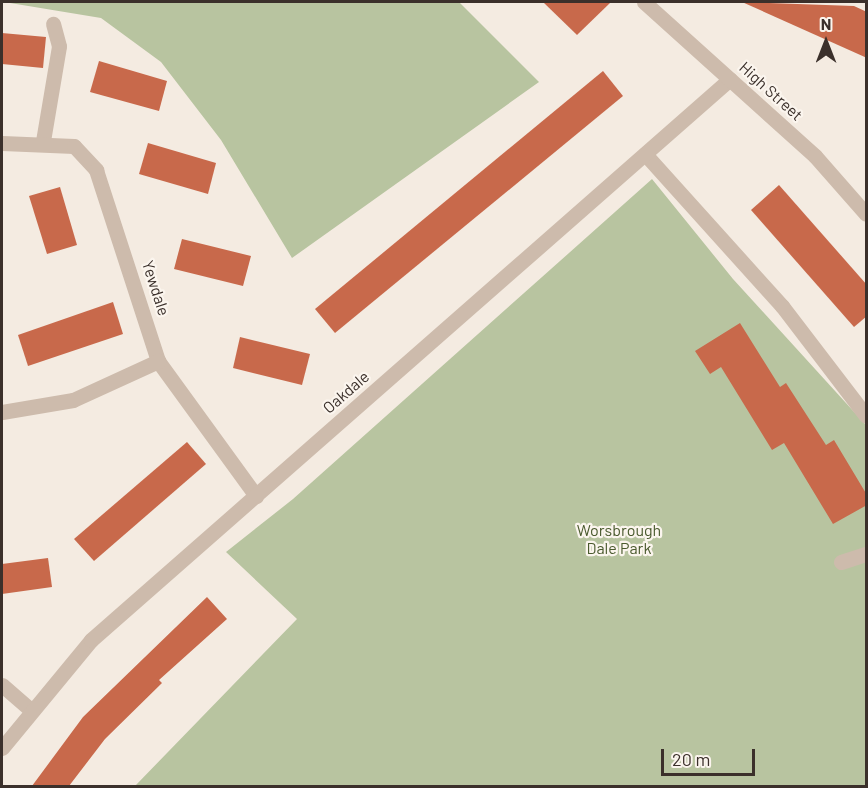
<!DOCTYPE html>
<style>
body{margin:0}
#map{position:relative;width:868px;height:788px;overflow:hidden;background:#f4ebe1;font-family:Barlow,sans-serif}
div>[style]{position:absolute}
.green>*{inset:0;background:#b8c4a0}
.building>*{inset:0;background:#c8694b}
.service>*{height:15px;margin:-7.5px;padding:0 7.5px;transform-origin:7.5px;border-radius:7.5px;background:#cdbbac}
.minor>*{height:15px;margin:-7.5px;padding:0 7.5px;transform-origin:7.5px;border-radius:7.5px;background:#cdbbac}
.tertiary>*{height:15px;margin:-7.5px;padding:0 7.5px;transform-origin:7.5px;border-radius:7.5px;background:#cdbbac}
span{translate:-50% -50%;white-space:nowrap;text-align:center;line-height:1.15;-webkit-text-stroke:4.5px #fbf5ee;paint-order:stroke}
.street-label{font-size:16px;color:#3b302b}
.park-label{font-size:16px;color:#4a5a2e}
.frame{position:absolute;inset:0;border:3px solid #3b302b;pointer-events:none}
.north{position:absolute;left:796px;top:12px;width:60px;height:60px;-webkit-text-stroke:4px #fbf5ee;paint-order:stroke;rotate:0deg;font-size:16px;font-weight:700;line-height:24px;text-align:center;color:#3b302b}
.north::after{content:'';display:block;margin:auto;width:21px;height:27px;background:#3b302b;clip-path:polygon(50% 0,100% 100%,50% 72%,0 100%)}
.scale{position:absolute;left:661px;top:749px;width:94px;height:27px;box-sizing:border-box;border:3px solid #3b302b;border-top:0;padding-left:8px;font-size:18px;line-height:21px;white-space:nowrap;color:#3b302b;-webkit-text-stroke:4px #fbf5ee;paint-order:stroke}
</style>
<div id="map">
<div class="green">
<div style="clip-path:polygon(4px 2px,459px 2px,539px 82px,292px 258px,221px 140px,161px 62px,101px 18px)"></div>
<div style="clip-path:polygon(652px 179px,733px 279px,866px 425px,866px 786px,135px 786px,297px 619px,226px 552px,293px 499px)"></div>
</div>
<div class="building">
<div style="clip-path:polygon(543px 2px,611px 2px,577px 35px)"></div>
<div style="clip-path:polygon(742px 2px,854px 6px,867px 12px,867px 58px)"></div>
<div style="clip-path:polygon(2px 33px,46px 37px,43px 68px,2px 64px)"></div>
<div style="clip-path:polygon(99px 61px,167px 81px,159px 111px,90px 92px)"></div>
<div style="clip-path:polygon(603px 71px,623px 96px,335px 333px,315px 309px)"></div>
<div style="clip-path:polygon(148px 143px,216px 163px,208px 194px,139px 174px)"></div>
<div style="clip-path:polygon(779px 185px,867px 285px,867px 316px,854px 327px,751px 210px)"></div>
<div style="clip-path:polygon(60px 187px,77px 245px,47px 254px,29px 196px)"></div>
<div style="clip-path:polygon(182px 239px,251px 256px,243px 286px,174px 269px)"></div>
<div style="clip-path:polygon(113px 302px,123px 334px,28px 366px,18px 335px)"></div>
<div style="clip-path:polygon(740px 323px,780px 387px,786px 383px,826px 445px,834px 440px,867px 495px,867px 505px,833px 524px,784px 443px,772px 450px,721px 367px,710px 374px,695px 351px)"></div>
<div style="clip-path:polygon(240px 337px,310px 354px,302px 385px,233px 368px)"></div>
<div style="clip-path:polygon(187px 442px,206px 464px,94px 561px,74px 539px)"></div>
<div style="clip-path:polygon(48px 558px,52px 587px,2px 594px,2px 564px)"></div>
<div style="clip-path:polygon(207px 597px,227px 619px,159px 680px,162px 683px,105px 739px,69px 786px,32px 786px,83px 717px)"></div>
</div>
<div class="service">
<div style="left:43px;top:141px;width:96px;rotate:-80.4deg"></div>
<div style="left:59px;top:46px;width:23px;rotate:-105deg"></div>
<div style="left:645px;top:154px;width:205px;rotate:48deg"></div>
<div style="left:782px;top:306px;width:138px;rotate:52.6deg"></div>
<div style="left:841px;top:562px;width:26px;rotate:-18deg"></div>
</div>
<div class="minor">
<div style="left:2px;top:143px;width:72px;rotate:2.4deg"></div>
<div style="left:74px;top:146px;width:33px;rotate:47deg"></div>
<div style="left:96px;top:170px;width:201px;rotate:72deg"></div>
<div style="left:158px;top:361px;width:167px;rotate:54deg"></div>
<div style="left:2px;top:412px;width:72px;rotate:-9.6deg"></div>
<div style="left:73px;top:400px;width:94px;rotate:-24.6deg"></div>
<div style="left:2px;top:685px;width:38px;rotate:41deg"></div>
<div style="left:2px;top:748px;width:140px;rotate:-50.5deg"></div>
<div style="left:91px;top:640px;width:850px;rotate:-41.28deg"></div>
</div>
<div class="tertiary">
<div style="left:644px;top:2px;width:230px;rotate:42deg"></div>
<div style="left:815px;top:156px;width:77px;rotate:48.7deg"></div>
</div>
<div class="street-label">
<span style="left:771px;top:91px;rotate:42deg">High Street</span>
<span style="left:156px;top:288px;rotate:72deg">Yewdale</span>
<span style="left:346px;top:392px;rotate:-41deg">Oakdale</span>
</div>
<div class="park-label">
<span style="left:619px;top:539px">Worsbrough<br>Dale Park</span>
</div>
<div class="frame"></div>
<div class="north">N</div>
<div class="scale">20 m</div>
</div>
